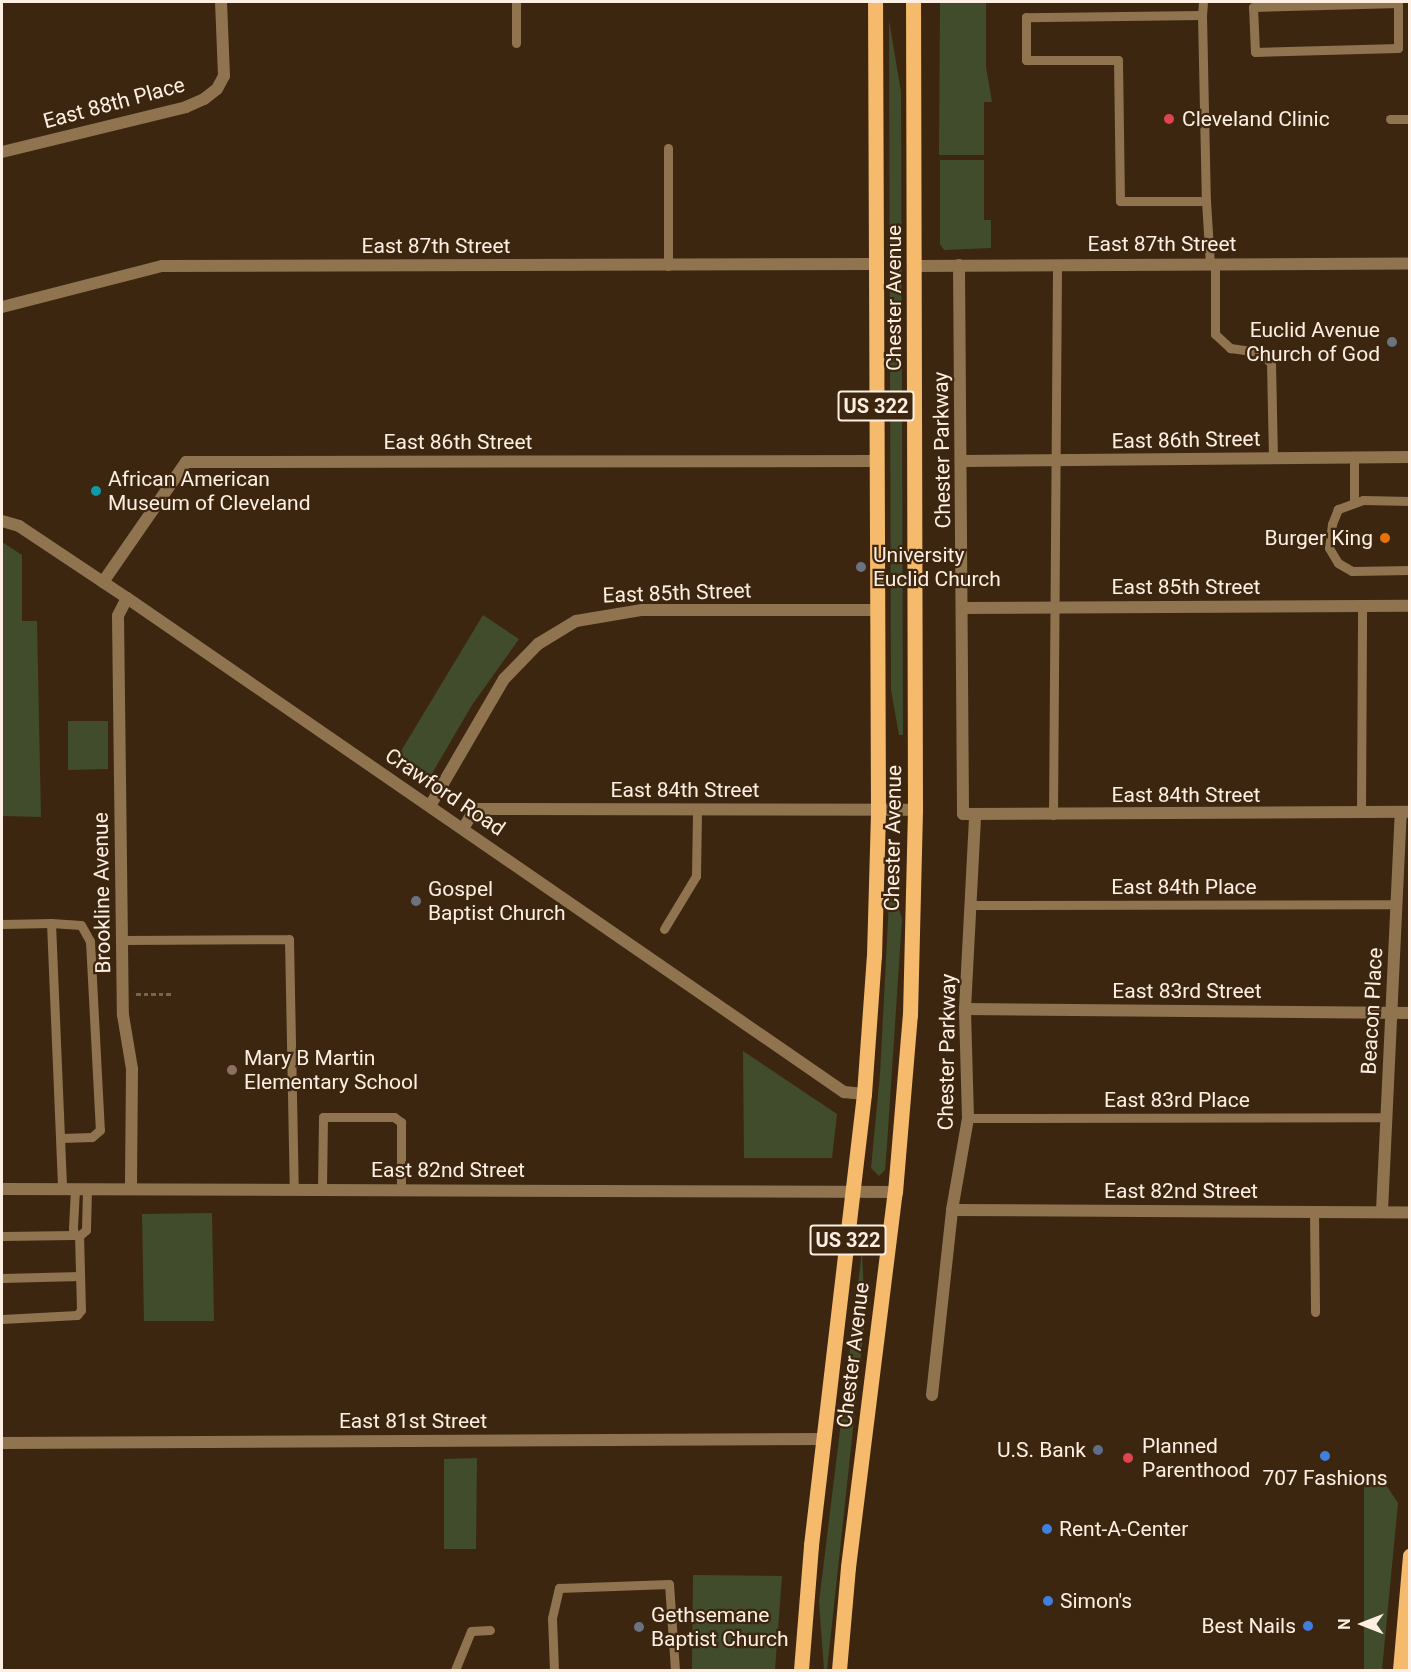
<!DOCTYPE html>
<style>
body{margin:0}
#map{position:relative;width:1411px;height:1672px;overflow:hidden;background:#3c2610;font-family:Roboto,sans-serif}
div>[style]{position:absolute}
.green>*{inset:0;background:#414c2c}
.path>*{height:3px;margin-top:-1.5px;transform-origin:0;background:repeating-linear-gradient(90deg,#776450 0 4.5px,transparent 0 7.5px)}
.lane>*{height:9px;margin:-4.5px;padding:0 4.5px;transform-origin:4.5px;border-radius:4.5px;background:#90734f}
.street>*{height:12px;margin:-6px;padding:0 6px;transform-origin:6px;border-radius:6px;background:#90734f}
.primary>*{height:15px;margin:-7.5px;padding:0 7.5px;transform-origin:7.5px;border-radius:7.5px;background:#f5ba6c}
.dots>*{width:16px;height:16px;translate:-50% -50%;box-sizing:border-box;border:3px solid #3c2610;border-radius:50%}
span{translate:-50% -50%;white-space:nowrap;text-align:center;line-height:1.15;-webkit-text-stroke:4.5px #3c2610;paint-order:stroke}
.shield-label span{padding:2px 4px;background:#3c2610;border:2px solid;border-radius:4px;-webkit-text-stroke-width:0}
.shield-label{font-size:20px;color:#feefe2;font-weight:700}
.street-label{font-size:21px;color:#feefe2}
.poi-label{font-size:21px;color:#feefe2}
.left{translate:0 -50%;text-align:left}
.right{translate:-100% -50%;text-align:right}
.frame{position:absolute;inset:0;border:3px solid #feefe2;pointer-events:none}
.north{position:absolute;left:1333px;top:1594px;width:60px;height:60px;-webkit-text-stroke:4px #3c2610;paint-order:stroke;rotate:270deg;font-size:16px;font-weight:700;line-height:24px;text-align:center;color:#feefe2}
.north::after{content:'';display:block;margin:auto;width:21px;height:27px;background:#feefe2;clip-path:polygon(50% 0,100% 100%,50% 72%,0 100%)}
</style>
<div id="map">
<div class="green">
<div style="clip-path:polygon(940px 2px,986px 2px,986px 67px,992px 102px,984px 102px,984px 155px,939px 155px)"></div>
<div style="clip-path:polygon(889px 20px,901px 92px,903px 735px,899px 735px,891px 690px)"></div>
<div style="clip-path:polygon(940px 160px,984px 160px,984px 220px,991px 220px,991px 248px,944px 250px,940px 244px)"></div>
<div style="clip-path:polygon(2px 542px,22px 555px,22px 621px,37px 621px,41px 817px,2px 816px)"></div>
<div style="clip-path:polygon(483px 615px,519px 639px,472px 705px,430px 777px,398px 756px)"></div>
<div style="clip-path:polygon(68px 721px,108px 721px,108px 769px,68px 770px)"></div>
<div style="clip-path:polygon(890px 882px,902px 919px,887px 1145px,885px 1170px,879px 1176px,871px 1168px,880px 1074px)"></div>
<div style="clip-path:polygon(743px 1051px,837px 1114px,832px 1158px,744px 1158px)"></div>
<div style="clip-path:polygon(212px 1213px,214px 1321px,144px 1321px,142px 1214px)"></div>
<div style="clip-path:polygon(862px 1251px,865px 1318px,827px 1670px,824px 1670px,819px 1602px)"></div>
<div style="clip-path:polygon(477px 1458px,476px 1549px,444px 1549px,444px 1459px)"></div>
<div style="clip-path:polygon(1364px 1484px,1386px 1485px,1398px 1503px,1382px 1670px,1364px 1670px)"></div>
<div style="clip-path:polygon(693px 1575px,782px 1576px,775px 1670px,692px 1670px)"></div>
</div>
<div class="path">
<div style="left:136px;top:994px;width:37px"></div>
</div>
<div class="lane">
<div style="left:1203px;top:2px;width:13px;rotate:94deg"></div>
<div style="left:1202px;top:15px;width:176px;rotate:179.3deg"></div>
<div style="left:1026px;top:17px;width:43px;rotate:90deg"></div>
<div style="left:1026px;top:60px;width:92px"></div>
<div style="left:1118px;top:60px;width:141px;rotate:89.2deg"></div>
<div style="left:1120px;top:201px;width:86px"></div>
<div style="left:1206px;top:201px;width:63px;rotate:86.4deg"></div>
<div style="left:1398px;top:3px;width:45px;rotate:90deg"></div>
<div style="left:1398px;top:48px;width:143px;rotate:178.4deg"></div>
<div style="left:1255px;top:52px;width:45px;rotate:-92.5deg"></div>
<div style="left:1253px;top:7px;width:145px;rotate:-1.6deg"></div>
<div style="left:1202px;top:15px;width:186px;rotate:88.8deg"></div>
<div style="left:516px;top:43px;width:41px;rotate:-90deg"></div>
<div style="left:1390px;top:119px;width:20px"></div>
<div style="left:668px;top:148px;width:118px;rotate:90deg"></div>
<div style="left:1215px;top:264px;width:70px;rotate:90deg"></div>
<div style="left:1215px;top:334px;width:21px;rotate:43deg"></div>
<div style="left:1230px;top:348px;width:28px;rotate:8deg"></div>
<div style="left:1258px;top:352px;width:17px;rotate:40deg"></div>
<div style="left:1271px;top:363px;width:95px;rotate:88.8deg"></div>
<div style="left:1354px;top:458px;width:45px;rotate:90deg"></div>
<div style="left:1410px;top:501px;width:47px;rotate:-178.8deg"></div>
<div style="left:1363px;top:500px;width:27px;rotate:160deg"></div>
<div style="left:1338px;top:509px;width:16px;rotate:112deg"></div>
<div style="left:1332px;top:524px;width:24px;rotate:97deg"></div>
<div style="left:1329px;top:548px;width:17px;rotate:59deg"></div>
<div style="left:1338px;top:563px;width:16px;rotate:30deg"></div>
<div style="left:1352px;top:571px;width:58px;rotate:-1deg"></div>
<div style="left:1361px;top:813px;width:207px;rotate:-89.7deg"></div>
<div style="left:1053px;top:815px;width:551px;rotate:-89.58deg"></div>
<div style="left:972px;top:905px;width:424px;rotate:-0.1deg"></div>
<div style="left:51px;top:923px;width:30px;rotate:4deg"></div>
<div style="left:81px;top:925px;width:18px;rotate:61deg"></div>
<div style="left:90px;top:941px;width:189px;rotate:87deg"></div>
<div style="left:100px;top:1130px;width:11px;rotate:139deg"></div>
<div style="left:92px;top:1137px;width:31px;rotate:178deg"></div>
<div style="left:2px;top:924px;width:49px;rotate:-1.2deg"></div>
<div style="left:51px;top:923px;width:266px;rotate:87.6deg"></div>
<div style="left:664px;top:929px;width:62px;rotate:-58.9deg"></div>
<div style="left:696px;top:876px;width:66px;rotate:-89.1deg"></div>
<div style="left:122px;top:940px;width:167px;rotate:-0.3deg"></div>
<div style="left:289px;top:939px;width:250px;rotate:88.9deg"></div>
<div style="left:968px;top:1118px;width:418px;rotate:-0.1deg"></div>
<div style="left:75px;top:1189px;width:39px;rotate:93deg"></div>
<div style="left:73px;top:1228px;width:7px;rotate:82deg"></div>
<div style="left:74px;top:1235px;width:5px;rotate:11deg"></div>
<div style="left:79px;top:1236px;width:9px;rotate:-41deg"></div>
<div style="left:86px;top:1230px;width:41px;rotate:-88.6deg"></div>
<div style="left:322px;top:1189px;width:72px;rotate:-89.2deg"></div>
<div style="left:323px;top:1117px;width:71px"></div>
<div style="left:394px;top:1117px;width:9px;rotate:36deg"></div>
<div style="left:401px;top:1122px;width:67px;rotate:90deg"></div>
<div style="left:1314px;top:1211px;width:101px;rotate:89.4deg"></div>
<div style="left:2px;top:1236px;width:72px;rotate:-0.8deg"></div>
<div style="left:2px;top:1278px;width:78px;rotate:-1.5deg"></div>
<div style="left:2px;top:1319px;width:75px;rotate:-3.1deg"></div>
<div style="left:77px;top:1315px;width:6px;rotate:-51deg"></div>
<div style="left:81px;top:1310px;width:74px;rotate:-91.5deg"></div>
<div style="left:455px;top:1670px;width:42px;rotate:-67.7deg"></div>
<div style="left:471px;top:1631px;width:19px;rotate:-3deg"></div>
<div style="left:554px;top:1670px;width:52px;rotate:-92.2deg"></div>
<div style="left:552px;top:1618px;width:31px;rotate:-77deg"></div>
<div style="left:559px;top:1588px;width:110px;rotate:-2.1deg"></div>
<div style="left:669px;top:1584px;width:86px;rotate:86deg"></div>
</div>
<div class="street">
<div style="left:2px;top:152px;width:189px;rotate:-13.7deg"></div>
<div style="left:186px;top:107px;width:20px;rotate:-24deg"></div>
<div style="left:204px;top:99px;width:16px;rotate:-38deg"></div>
<div style="left:217px;top:89px;width:15px;rotate:-62deg"></div>
<div style="left:224px;top:76px;width:74px;rotate:-92.3deg"></div>
<div style="left:959px;top:265px;width:549px;rotate:89.58deg"></div>
<div style="left:963px;top:814px;width:447px;rotate:-0.3deg"></div>
<div style="left:915px;top:266px;width:495px;rotate:-0.3deg"></div>
<div style="left:2px;top:307px;width:165px;rotate:-14.4deg"></div>
<div style="left:162px;top:266px;width:713px;rotate:-0.16deg"></div>
<div style="left:962px;top:461px;width:448px;rotate:-0.5deg"></div>
<div style="left:2px;top:521px;width:18px;rotate:16deg"></div>
<div style="left:19px;top:526px;width:130px;rotate:33.7deg"></div>
<div style="left:127px;top:598px;width:871px;rotate:34.57deg"></div>
<div style="left:844px;top:1092px;width:20px;rotate:6deg"></div>
<div style="left:103px;top:582px;width:146px;rotate:-55.3deg"></div>
<div style="left:186px;top:462px;width:690px;rotate:-0.08deg"></div>
<div style="left:127px;top:598px;width:20px;rotate:117deg"></div>
<div style="left:118px;top:616px;width:399px;rotate:89.3deg"></div>
<div style="left:123px;top:1015px;width:55px;rotate:80.5deg"></div>
<div style="left:132px;top:1069px;width:120px;rotate:90.5deg"></div>
<div style="left:963px;top:608px;width:447px;rotate:-0.3deg"></div>
<div style="left:430px;top:806px;width:147px;rotate:-59.8deg"></div>
<div style="left:504px;top:679px;width:49px;rotate:-45.8deg"></div>
<div style="left:538px;top:644px;width:44px;rotate:-31.2deg"></div>
<div style="left:576px;top:621px;width:67px;rotate:-9.5deg"></div>
<div style="left:642px;top:610px;width:235px"></div>
<div style="left:464px;top:827px;width:21px;rotate:-59deg"></div>
<div style="left:475px;top:809px;width:440px;rotate:0.1deg"></div>
<div style="left:965px;top:1009px;width:445px;rotate:0.5deg"></div>
<div style="left:2px;top:1189px;width:893px;rotate:0.19deg"></div>
<div style="left:952px;top:1210px;width:458px;rotate:0.3deg"></div>
<div style="left:1382px;top:1211px;width:399px;rotate:-87.3deg"></div>
<div style="left:932px;top:1395px;width:186px;rotate:-83.8deg"></div>
<div style="left:952px;top:1210px;width:93px;rotate:-80.1deg"></div>
<div style="left:968px;top:1118px;width:109px;rotate:-91.6deg"></div>
<div style="left:965px;top:1009px;width:193px;rotate:-87deg"></div>
<div style="left:2px;top:1443px;width:822px;rotate:-0.28deg"></div>
</div>
<div class="primary">
<div style="left:801px;top:1670px;width:125px;rotate:-85.4deg"></div>
<div style="left:811px;top:1545px;width:454px;rotate:-83.3deg"></div>
<div style="left:864px;top:1094px;width:138px;rotate:-85.9deg"></div>
<div style="left:874px;top:956px;width:145px;rotate:-88.4deg"></div>
<div style="left:878px;top:811px;width:809px;rotate:-90.21deg"></div>
<div style="left:839px;top:1670px;width:103px;rotate:-85deg"></div>
<div style="left:848px;top:1567px;width:378px;rotate:-82.9deg"></div>
<div style="left:895px;top:1192px;width:178px;rotate:-85.2deg"></div>
<div style="left:910px;top:1015px;width:205px;rotate:-88.6deg"></div>
<div style="left:915px;top:810px;width:808px;rotate:-90.14deg"></div>
<div style="left:1400px;top:1670px;width:115px;rotate:-85deg"></div>
</div>
<div class="dots">
<div style="left:1169px;top:119px;background:#e0444e"></div>
<div style="left:1392px;top:342px;background:#6b7280"></div>
<div style="left:96px;top:491px;background:#0f9aa8"></div>
<div style="left:1385px;top:538px;background:#e8710a"></div>
<div style="left:861px;top:567px;background:#6b7280"></div>
<div style="left:416px;top:901px;background:#6b7280"></div>
<div style="left:232px;top:1070px;background:#8d6e63"></div>
<div style="left:1098px;top:1450px;background:#5c6f8a"></div>
<div style="left:1325px;top:1456px;background:#3f7fe0"></div>
<div style="left:1128px;top:1458px;background:#e0444e"></div>
<div style="left:1047px;top:1529px;background:#3f7fe0"></div>
<div style="left:1048px;top:1601px;background:#3f7fe0"></div>
<div style="left:1308px;top:1626px;background:#3f7fe0"></div>
<div style="left:639px;top:1627px;background:#6b7280"></div>
</div>
<div class="shield-label">
<span style="left:876px;top:406px">US 322</span>
<span style="left:848px;top:1240px">US 322</span>
</div>
<div class="street-label">
<span style="left:114px;top:103px;rotate:-15deg">East 88th Place</span>
<span style="left:1162px;top:244px">East 87th Street</span>
<span style="left:436px;top:246px">East 87th Street</span>
<span style="left:894px;top:298px;rotate:-90deg">Chester Avenue</span>
<span style="left:1186px;top:440px;rotate:-1deg">East 86th Street</span>
<span style="left:458px;top:442px">East 86th Street</span>
<span style="left:942px;top:450px;rotate:-91deg">Chester Parkway</span>
<span style="left:1186px;top:587px">East 85th Street</span>
<span style="left:677px;top:593px;rotate:-2deg">East 85th Street</span>
<span style="left:685px;top:790px">East 84th Street</span>
<span style="left:445px;top:792px;rotate:34deg">Crawford Road</span>
<span style="left:1186px;top:795px">East 84th Street</span>
<span style="left:893px;top:838px;rotate:-89deg">Chester Avenue</span>
<span style="left:1184px;top:887px">East 84th Place</span>
<span style="left:102px;top:893px;rotate:-91deg">Brookline Avenue</span>
<span style="left:1187px;top:991px">East 83rd Street</span>
<span style="left:1372px;top:1011px;rotate:-87deg">Beacon Place</span>
<span style="left:947px;top:1052px;rotate:-89deg">Chester Parkway</span>
<span style="left:1177px;top:1100px">East 83rd Place</span>
<span style="left:448px;top:1170px">East 82nd Street</span>
<span style="left:1181px;top:1191px">East 82nd Street</span>
<span style="left:853px;top:1355px;rotate:-83deg">Chester Avenue</span>
<span style="left:413px;top:1421px">East 81st Street</span>
</div>
<div class="poi-label">
<span class="left" style="left:1182px;top:119px">Cleveland Clinic</span>
<span class="right" style="left:1380px;top:342px">Euclid Avenue<br>Church of God</span>
<span class="left" style="left:108px;top:491px">African American<br>Museum of Cleveland</span>
<span class="right" style="left:1373px;top:538px">Burger King</span>
<span class="left" style="left:873px;top:567px">University<br>Euclid Church</span>
<span class="left" style="left:428px;top:901px">Gospel<br>Baptist Church</span>
<span class="left" style="left:244px;top:1070px">Mary B Martin<br>Elementary School</span>
<span class="left" style="left:1142px;top:1458px">Planned<br>Parenthood</span>
<span class="right" style="left:1086px;top:1450px">U.S. Bank</span>
<span style="left:1325px;top:1478px">707 Fashions</span>
<span class="left" style="left:1059px;top:1529px">Rent-A-Center</span>
<span class="left" style="left:1060px;top:1601px">Simon's</span>
<span class="left" style="left:651px;top:1627px">Gethsemane<br>Baptist Church</span>
<span class="right" style="left:1296px;top:1626px">Best Nails</span>
</div>
<div class="frame"></div>
<div class="north">N</div>
</div>
